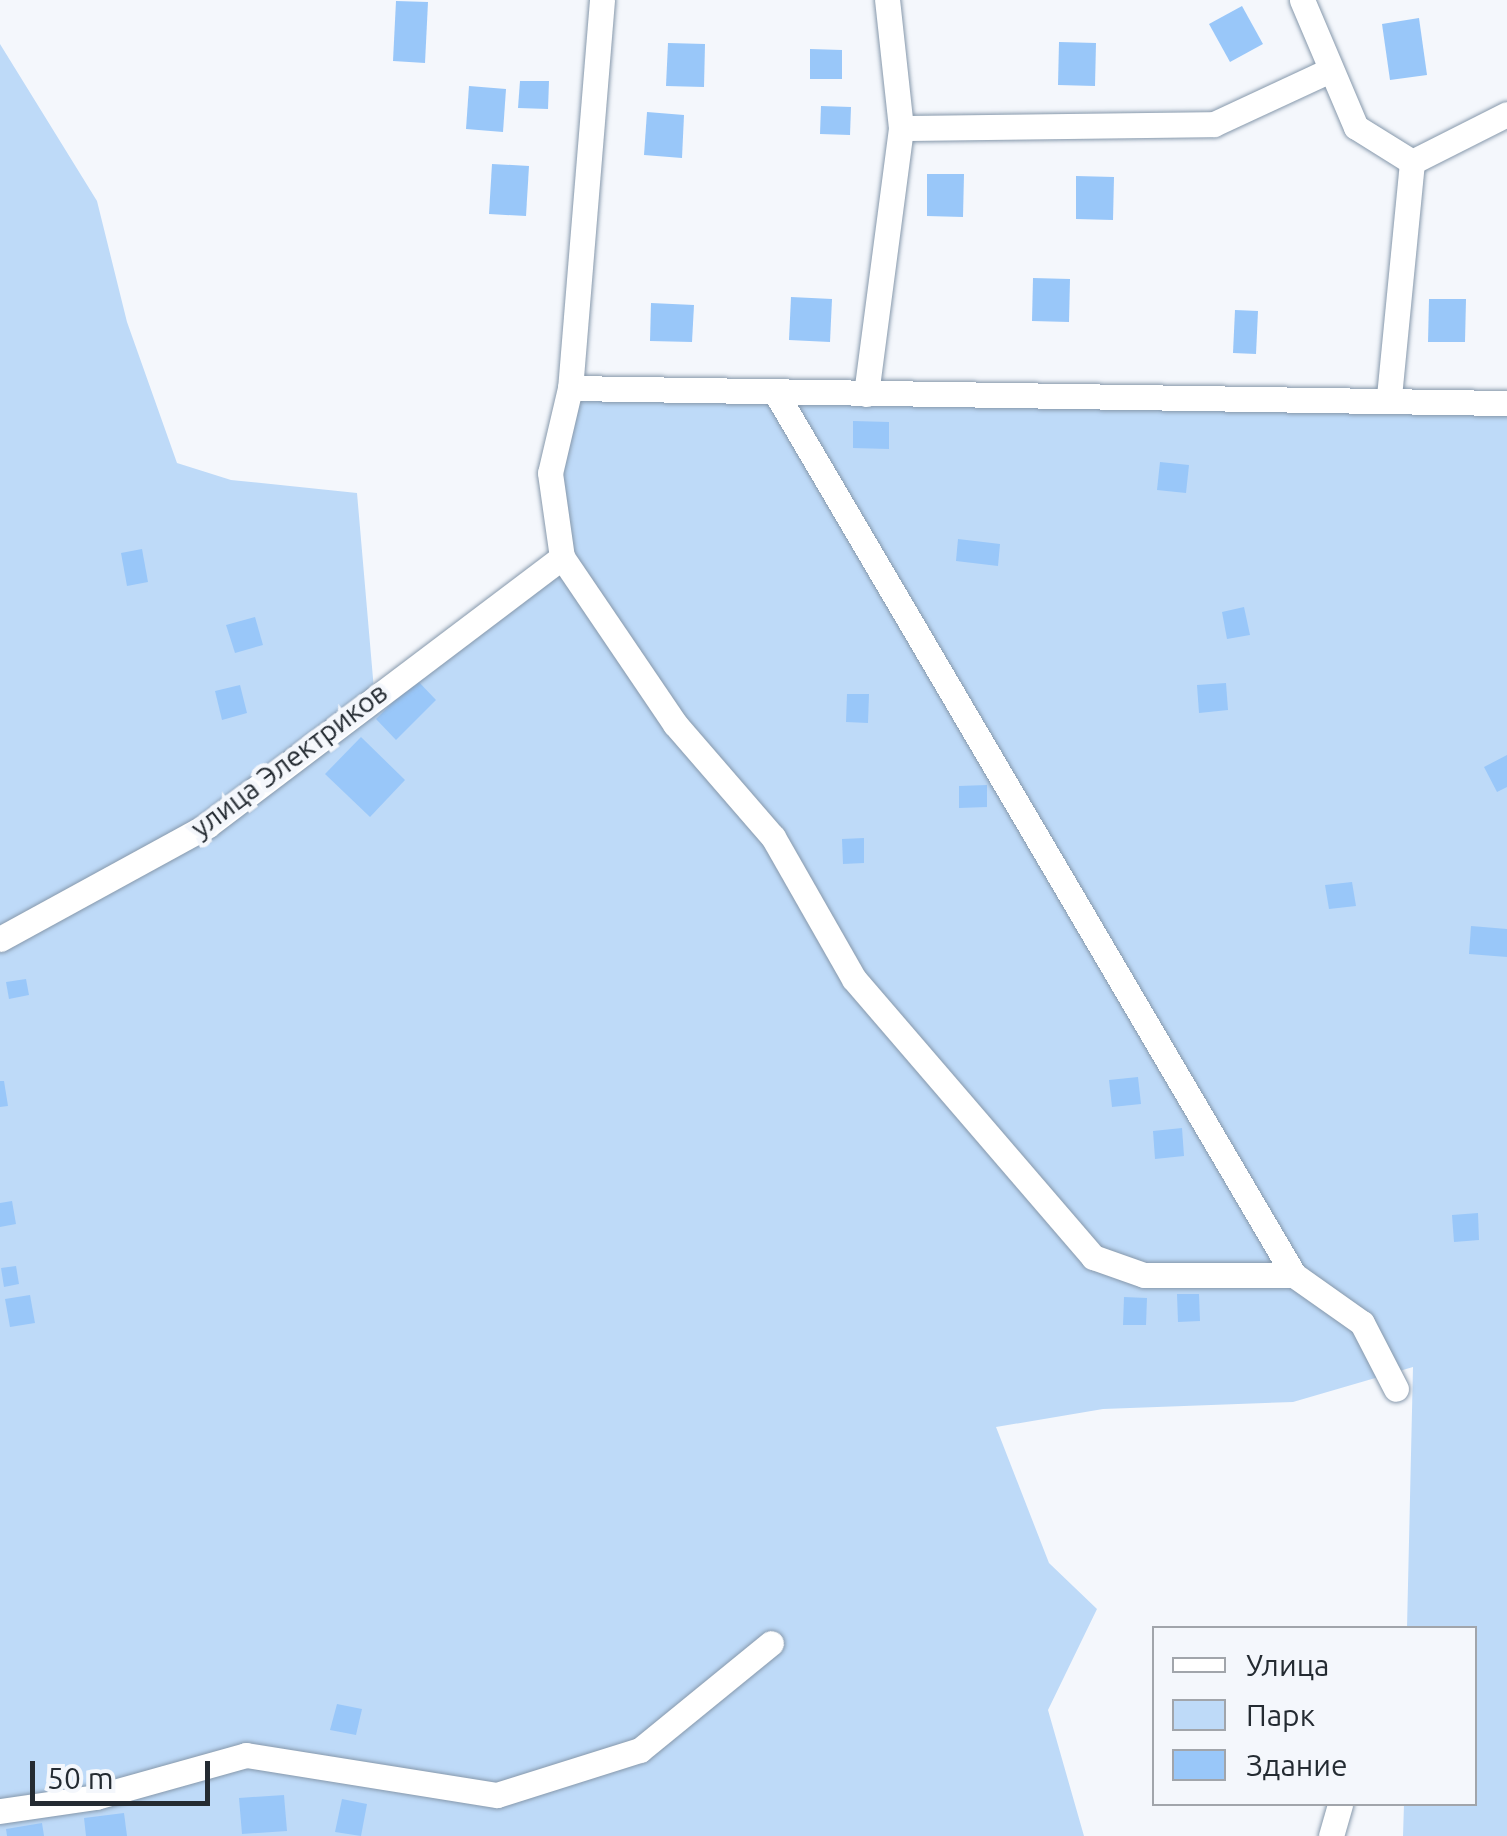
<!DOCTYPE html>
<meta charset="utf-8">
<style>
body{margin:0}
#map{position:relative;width:1507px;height:1836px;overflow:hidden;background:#f4f7fc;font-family:Ubuntu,sans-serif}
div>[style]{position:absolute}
.green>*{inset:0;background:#bedaf8}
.building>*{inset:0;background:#99c7f9}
.roads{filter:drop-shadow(0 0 2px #8698ab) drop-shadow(0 0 2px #8698ab)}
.minor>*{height:25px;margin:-12.5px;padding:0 12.5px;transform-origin:12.5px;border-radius:12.5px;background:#fff}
span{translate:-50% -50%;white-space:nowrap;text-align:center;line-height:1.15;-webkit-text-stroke:9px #f4f7fc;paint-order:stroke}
.street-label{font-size:28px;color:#242b32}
.legend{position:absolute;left:1152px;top:1626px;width:325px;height:180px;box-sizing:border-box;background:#f4f7fc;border:2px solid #a1a5ab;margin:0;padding:12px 18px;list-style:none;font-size:30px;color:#242b32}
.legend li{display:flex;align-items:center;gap:20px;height:50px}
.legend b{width:50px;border:2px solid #a1a5ab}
.scale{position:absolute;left:30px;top:1761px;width:180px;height:45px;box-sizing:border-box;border:5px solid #242b32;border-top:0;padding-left:12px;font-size:30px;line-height:35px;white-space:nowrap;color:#242b32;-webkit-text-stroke:8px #f4f7fc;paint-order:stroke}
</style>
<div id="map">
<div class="green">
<div style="clip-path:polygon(0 44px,97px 201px,127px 322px,177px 463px,231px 480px,357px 493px,374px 690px,562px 557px,550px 473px,570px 388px,1507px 403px,1507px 1836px,1403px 1836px,1404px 1804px,1474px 1804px,1474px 1628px,1407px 1628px,1413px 1367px,1293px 1402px,1103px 1409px,996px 1427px,1049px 1563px,1097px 1609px,1048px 1710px,1084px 1836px,0 1836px)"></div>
</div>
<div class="building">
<div style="clip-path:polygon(396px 1px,428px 2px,425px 63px,393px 61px)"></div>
<div style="clip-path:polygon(1242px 6px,1263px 44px,1230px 62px,1209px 24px)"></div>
<div style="clip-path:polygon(1419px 18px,1427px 75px,1390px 80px,1382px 24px)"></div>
<div style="clip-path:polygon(1059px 42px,1096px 43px,1095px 86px,1058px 85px)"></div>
<div style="clip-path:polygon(668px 43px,705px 44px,704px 87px,666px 86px)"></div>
<div style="clip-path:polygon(810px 49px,842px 50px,842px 79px,810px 79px)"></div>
<div style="clip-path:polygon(520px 81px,549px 81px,548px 109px,518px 108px)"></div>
<div style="clip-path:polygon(469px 86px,506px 89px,503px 132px,466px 129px)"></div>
<div style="clip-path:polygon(821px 106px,851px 107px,850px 135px,820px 134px)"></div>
<div style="clip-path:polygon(647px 112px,684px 115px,682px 158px,644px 155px)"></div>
<div style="clip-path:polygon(492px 164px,529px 166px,526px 216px,489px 214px)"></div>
<div style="clip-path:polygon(927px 174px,964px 174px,963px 217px,927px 216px)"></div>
<div style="clip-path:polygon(1076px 176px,1114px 177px,1113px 220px,1076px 219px)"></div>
<div style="clip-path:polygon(1033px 278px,1070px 279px,1069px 322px,1032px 321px)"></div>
<div style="clip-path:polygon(791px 297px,832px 299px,830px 342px,789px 340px)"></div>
<div style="clip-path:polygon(1429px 299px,1466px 299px,1465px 342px,1428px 342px)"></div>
<div style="clip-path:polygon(651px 303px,694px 305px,692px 342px,650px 341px)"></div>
<div style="clip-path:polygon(1235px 310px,1258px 311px,1256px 354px,1233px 353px)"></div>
<div style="clip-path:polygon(853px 421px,889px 422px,889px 449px,853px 448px)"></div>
<div style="clip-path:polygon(1160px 462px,1189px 465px,1186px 493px,1157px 490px)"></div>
<div style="clip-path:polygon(958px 539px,1000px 544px,998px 566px,956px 561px)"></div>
<div style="clip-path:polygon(142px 549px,148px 582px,127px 586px,121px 553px)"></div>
<div style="clip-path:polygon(1244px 607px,1250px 635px,1227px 639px,1222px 612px)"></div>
<div style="clip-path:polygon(255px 617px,263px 645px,235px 653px,226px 625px)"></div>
<div style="clip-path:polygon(416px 679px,436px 700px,396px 740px,376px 719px)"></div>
<div style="clip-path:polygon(1226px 683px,1228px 710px,1199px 713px,1197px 685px)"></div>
<div style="clip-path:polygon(240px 685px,247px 713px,222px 720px,215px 691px)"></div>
<div style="clip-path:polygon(847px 694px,869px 694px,868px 723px,846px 722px)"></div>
<div style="clip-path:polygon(361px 737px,405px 780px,370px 817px,325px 774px)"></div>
<div style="clip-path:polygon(1507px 755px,1507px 787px,1497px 792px,1484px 767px)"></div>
<div style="clip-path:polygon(987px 785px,987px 807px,959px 808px,959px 786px)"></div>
<div style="clip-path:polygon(864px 838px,864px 863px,843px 864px,842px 839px)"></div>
<div style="clip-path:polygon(1352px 882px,1356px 906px,1329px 909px,1325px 885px)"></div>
<div style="clip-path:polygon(1471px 926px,1507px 929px,1507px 957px,1469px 954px)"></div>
<div style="clip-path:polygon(26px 979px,29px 995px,9px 999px,6px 982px)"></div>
<div style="clip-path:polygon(1138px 1077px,1141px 1104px,1112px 1107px,1109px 1080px)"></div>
<div style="clip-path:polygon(0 1081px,4px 1081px,8px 1106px,0 1107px)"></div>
<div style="clip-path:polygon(1182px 1128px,1184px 1156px,1155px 1159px,1153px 1131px)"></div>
<div style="clip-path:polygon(12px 1201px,16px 1224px,0 1227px,0 1203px)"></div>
<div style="clip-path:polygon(1478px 1213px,1479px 1240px,1454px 1242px,1452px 1215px)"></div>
<div style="clip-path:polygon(16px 1266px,19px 1284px,4px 1287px,1px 1268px)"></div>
<div style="clip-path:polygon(1177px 1294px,1199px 1294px,1200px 1321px,1178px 1322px)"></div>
<div style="clip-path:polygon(30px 1295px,35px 1323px,10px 1327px,5px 1299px)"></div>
<div style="clip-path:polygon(1124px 1297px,1147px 1298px,1146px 1325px,1123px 1325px)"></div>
<div style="clip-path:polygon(337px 1704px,362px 1709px,356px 1735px,330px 1730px)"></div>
<div style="clip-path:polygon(284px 1795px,287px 1831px,242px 1834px,239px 1798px)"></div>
<div style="clip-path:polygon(342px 1799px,367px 1804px,361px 1836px,335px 1832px)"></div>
<div style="clip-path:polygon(124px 1813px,127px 1836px,86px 1836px,84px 1818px)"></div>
<div style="clip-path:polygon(42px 1823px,44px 1836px,7px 1836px,6px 1829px)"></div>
</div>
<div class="roads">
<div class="minor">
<div style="left:602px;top:0;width:389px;rotate:94.7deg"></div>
<div style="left:570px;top:388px;width:87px;rotate:103.2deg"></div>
<div style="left:550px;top:473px;width:85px;rotate:81.9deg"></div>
<div style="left:562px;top:557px;width:202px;rotate:55.9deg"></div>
<div style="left:675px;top:724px;width:150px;rotate:49.1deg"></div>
<div style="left:773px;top:837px;width:163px;rotate:60.3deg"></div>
<div style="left:854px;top:979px;width:367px;rotate:49.3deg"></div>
<div style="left:1093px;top:1257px;width:54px;rotate:19.4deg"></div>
<div style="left:1144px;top:1275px;width:150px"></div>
<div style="left:1294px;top:1275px;width:83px;rotate:35.2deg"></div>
<div style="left:1362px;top:1323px;width:74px;rotate:62.7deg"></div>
<div style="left:1302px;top:0;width:138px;rotate:67deg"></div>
<div style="left:1356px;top:127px;width:66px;rotate:32deg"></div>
<div style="left:1412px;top:162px;width:234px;rotate:95.6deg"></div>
<div style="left:901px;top:128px;width:313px;rotate:-0.7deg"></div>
<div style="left:1214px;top:124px;width:126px;rotate:-24.9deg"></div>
<div style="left:1412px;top:162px;width:106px;rotate:-26.8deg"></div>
<div style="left:570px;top:388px;width:937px;rotate:0.92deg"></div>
<div style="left:866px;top:394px;width:268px;rotate:-82.5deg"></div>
<div style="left:901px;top:128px;width:129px;rotate:-96.2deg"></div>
<div style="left:777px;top:395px;width:1021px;rotate:59.57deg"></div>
<div style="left:0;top:939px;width:237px;rotate:-28.7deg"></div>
<div style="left:208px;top:825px;width:444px;rotate:-37.1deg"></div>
<div style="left:0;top:1811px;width:97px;rotate:-8.3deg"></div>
<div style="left:96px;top:1797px;width:156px;rotate:-15.6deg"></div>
<div style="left:246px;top:1755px;width:254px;rotate:9.1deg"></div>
<div style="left:497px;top:1795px;width:150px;rotate:-17.5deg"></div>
<div style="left:640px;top:1750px;width:169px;rotate:-39.2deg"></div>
<div style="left:1331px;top:1836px;width:33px;rotate:-74deg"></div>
</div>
</div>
<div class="street-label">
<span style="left:289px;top:760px;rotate:-37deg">улица Электриков</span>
</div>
<ul class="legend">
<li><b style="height:12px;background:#fff"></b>Улица</li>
<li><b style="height:28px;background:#bedaf8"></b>Парк</li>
<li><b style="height:28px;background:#99c7f9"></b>Здание</li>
</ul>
<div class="scale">50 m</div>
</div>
